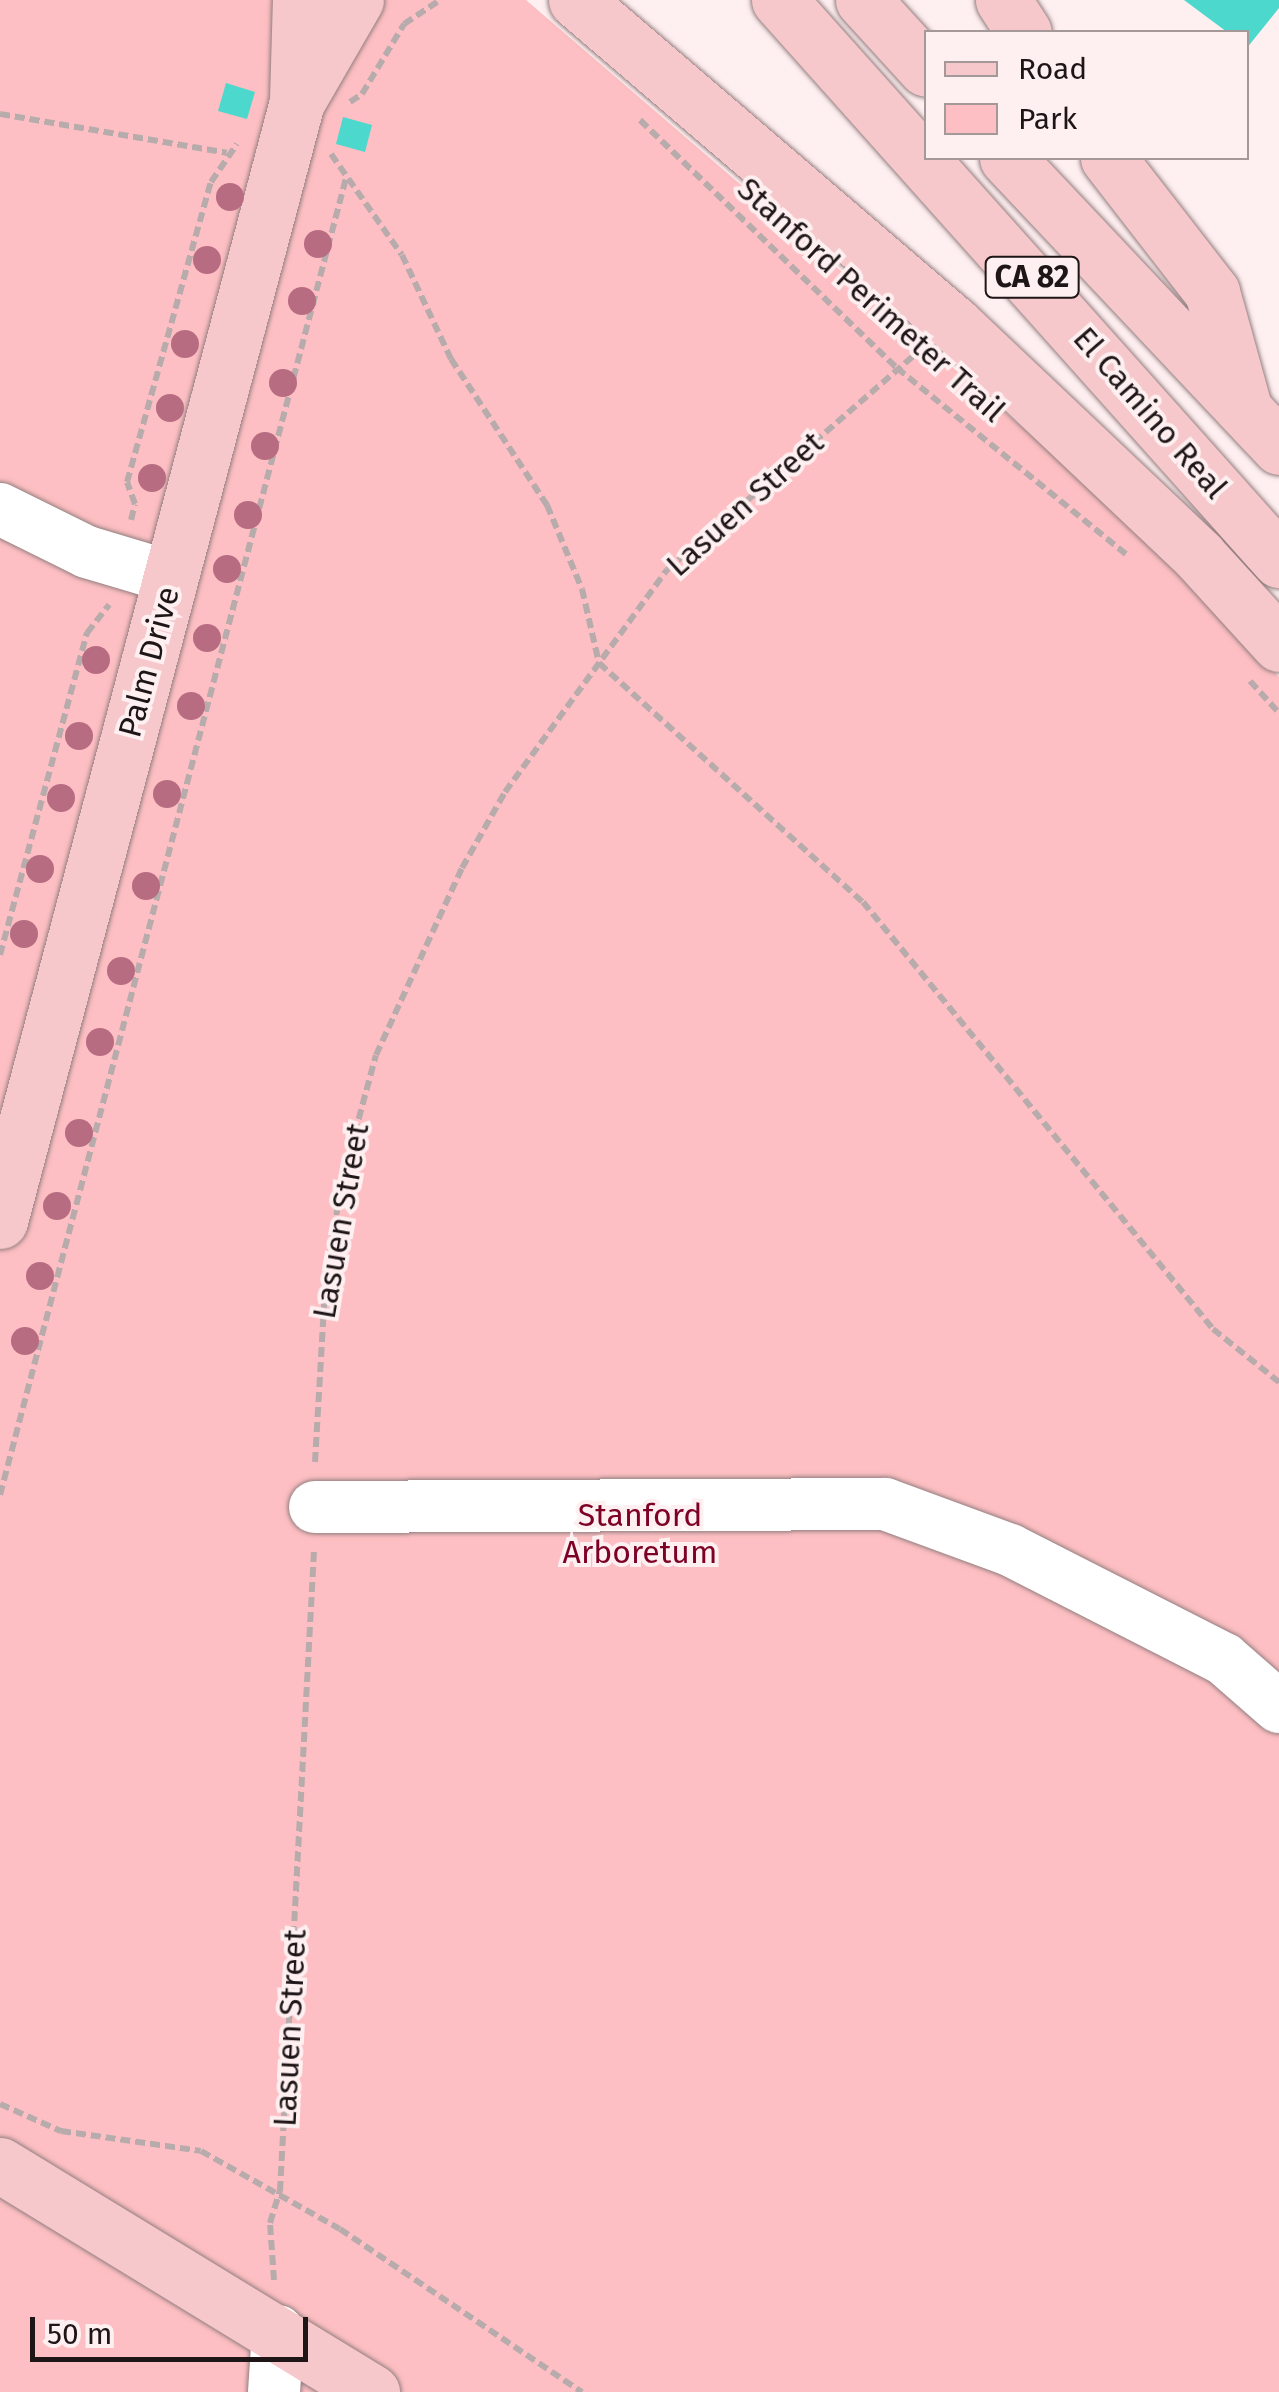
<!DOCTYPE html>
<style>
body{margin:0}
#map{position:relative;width:1279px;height:2392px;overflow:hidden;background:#feeff0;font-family:"Fira Sans",sans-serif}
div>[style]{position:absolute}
.green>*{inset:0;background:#fdbfc3}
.building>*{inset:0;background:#4cd8cd}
.path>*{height:6px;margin-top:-3px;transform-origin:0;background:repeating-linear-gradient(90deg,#b8abac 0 10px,transparent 0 15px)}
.roads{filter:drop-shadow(0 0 2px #937e7f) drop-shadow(0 0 2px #937e7f)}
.minor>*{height:52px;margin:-26px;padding:0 26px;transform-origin:26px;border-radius:26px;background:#fff}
.major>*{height:55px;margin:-27.5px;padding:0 27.5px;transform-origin:27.5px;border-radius:27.5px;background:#f6c8cb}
.trees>*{width:28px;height:28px;margin:-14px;border-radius:50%;background:#b76c81}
span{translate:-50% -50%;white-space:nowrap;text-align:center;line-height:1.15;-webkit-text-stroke:8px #feeff0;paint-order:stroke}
.shield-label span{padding:2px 8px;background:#feeff0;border:2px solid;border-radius:8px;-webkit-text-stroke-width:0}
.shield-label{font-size:30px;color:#1d1516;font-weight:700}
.street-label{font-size:32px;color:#1d1516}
.park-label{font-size:32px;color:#7d0127}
.legend{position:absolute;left:924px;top:30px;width:325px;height:130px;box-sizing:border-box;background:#feeff0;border:2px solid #a49899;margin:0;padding:12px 18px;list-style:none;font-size:30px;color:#1d1516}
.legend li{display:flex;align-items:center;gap:20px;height:50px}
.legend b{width:50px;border:2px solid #a49899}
.scale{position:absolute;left:30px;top:2317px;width:278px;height:45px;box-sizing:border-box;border:5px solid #1d1516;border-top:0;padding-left:12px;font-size:30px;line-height:35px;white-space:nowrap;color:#1d1516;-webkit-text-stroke:8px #feeff0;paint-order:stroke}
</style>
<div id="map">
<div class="green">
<div style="clip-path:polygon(0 0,526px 0,1165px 550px,1279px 677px,1279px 2392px,0 2392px)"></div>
</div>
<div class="building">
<div style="clip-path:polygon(1184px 0,1279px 0,1279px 8px,1246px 49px,1246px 32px,1227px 32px)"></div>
<div style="clip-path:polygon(226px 83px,255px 92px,247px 119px,218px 111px)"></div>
<div style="clip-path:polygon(343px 117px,372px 125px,365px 152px,336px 144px)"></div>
</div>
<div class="path">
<div style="left:350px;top:102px;width:14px;rotate:-34deg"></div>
<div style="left:362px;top:94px;width:82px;rotate:-59deg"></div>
<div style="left:404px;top:24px;width:43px;rotate:-33.7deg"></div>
<div style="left:0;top:114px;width:230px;rotate:9.7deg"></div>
<div style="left:640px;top:120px;width:357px;rotate:44deg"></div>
<div style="left:897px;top:368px;width:295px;rotate:39.1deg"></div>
<div style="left:331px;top:154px;width:123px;rotate:54.9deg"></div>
<div style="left:402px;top:255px;width:115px;rotate:64.8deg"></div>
<div style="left:451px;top:359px;width:175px;rotate:56.7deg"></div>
<div style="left:547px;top:505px;width:91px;rotate:67.4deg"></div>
<div style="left:582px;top:589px;width:76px;rotate:77.1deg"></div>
<div style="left:599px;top:663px;width:356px;rotate:42.2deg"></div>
<div style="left:863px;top:902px;width:552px;rotate:50.66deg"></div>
<div style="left:1213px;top:1329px;width:85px;rotate:38.8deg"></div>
<div style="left:131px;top:520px;width:16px;rotate:-76deg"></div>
<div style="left:135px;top:504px;width:23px;rotate:-110deg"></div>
<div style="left:127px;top:482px;width:312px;rotate:-74.4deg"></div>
<div style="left:211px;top:182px;width:46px;rotate:-55.6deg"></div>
<div style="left:1250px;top:681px;width:43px;rotate:47.8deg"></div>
<div style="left:0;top:955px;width:334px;rotate:-74.9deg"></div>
<div style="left:87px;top:633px;width:36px;rotate:-52deg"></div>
<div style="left:315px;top:1462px;width:188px;rotate:-86.7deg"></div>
<div style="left:326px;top:1274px;width:98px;rotate:-80.1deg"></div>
<div style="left:343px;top:1177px;width:126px;rotate:-74.9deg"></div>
<div style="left:376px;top:1055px;width:206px;rotate:-65.3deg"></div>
<div style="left:462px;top:868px;width:87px;rotate:-60.5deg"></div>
<div style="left:505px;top:792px;width:275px;rotate:-53.9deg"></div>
<div style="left:667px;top:570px;width:335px;rotate:-41deg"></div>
<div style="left:0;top:1495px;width:1362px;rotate:-75.28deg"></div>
<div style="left:0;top:2104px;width:67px;rotate:23.9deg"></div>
<div style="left:61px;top:2131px;width:141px;rotate:8.1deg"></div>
<div style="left:201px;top:2151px;width:159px;rotate:29.3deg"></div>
<div style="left:340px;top:2229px;width:292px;rotate:34deg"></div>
<div style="left:274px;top:2280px;width:57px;rotate:-94deg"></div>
<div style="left:270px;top:2223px;width:34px;rotate:-73deg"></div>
<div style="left:280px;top:2191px;width:642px;rotate:-86.96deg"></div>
</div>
<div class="roads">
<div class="minor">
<div style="left:0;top:509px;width:97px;rotate:26.3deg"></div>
<div style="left:87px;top:552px;width:88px;rotate:16.6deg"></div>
<div style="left:315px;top:1507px;width:570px;rotate:-0.3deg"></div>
<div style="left:885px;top:1504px;width:133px;rotate:20.2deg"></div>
<div style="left:1010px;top:1550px;width:240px;rotate:27deg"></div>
<div style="left:1224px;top:1659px;width:73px;rotate:41.1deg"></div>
<div style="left:274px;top:2392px;width:61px;rotate:-86.2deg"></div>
</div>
<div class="major">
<div style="left:576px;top:0;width:498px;rotate:40.6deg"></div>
<div style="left:954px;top:324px;width:337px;rotate:43.4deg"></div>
<div style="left:1199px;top:556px;width:119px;rotate:47.7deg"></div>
<div style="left:779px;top:0;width:751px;rotate:48.24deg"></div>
<div style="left:863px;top:0;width:93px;rotate:47.6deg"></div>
<div style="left:1003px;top:0;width:38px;rotate:57deg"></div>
<div style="left:297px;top:99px;width:99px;rotate:-88.3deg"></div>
<div style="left:1007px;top:158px;width:397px;rotate:46.7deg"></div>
<div style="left:1108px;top:158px;width:170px;rotate:52.2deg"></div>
<div style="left:1212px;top:292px;width:116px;rotate:74.5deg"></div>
<div style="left:0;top:1221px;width:1158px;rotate:-75.14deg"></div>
<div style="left:297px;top:102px;width:118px;rotate:-60deg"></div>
<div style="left:0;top:2165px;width:436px;rotate:31.4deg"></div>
</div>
</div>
<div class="trees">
<div style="left:230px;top:197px"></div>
<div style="left:318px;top:244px"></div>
<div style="left:207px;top:260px"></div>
<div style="left:302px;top:301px"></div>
<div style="left:185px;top:344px"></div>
<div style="left:283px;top:383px"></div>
<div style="left:170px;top:408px"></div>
<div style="left:265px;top:446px"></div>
<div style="left:152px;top:478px"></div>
<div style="left:248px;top:515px"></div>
<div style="left:227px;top:569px"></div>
<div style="left:207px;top:638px"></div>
<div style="left:96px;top:660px"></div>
<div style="left:191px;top:706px"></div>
<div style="left:79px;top:736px"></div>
<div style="left:167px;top:794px"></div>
<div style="left:61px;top:798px"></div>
<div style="left:40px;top:869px"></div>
<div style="left:146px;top:886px"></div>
<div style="left:24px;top:934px"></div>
<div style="left:121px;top:971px"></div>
<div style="left:100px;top:1042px"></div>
<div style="left:79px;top:1133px"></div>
<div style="left:57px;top:1206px"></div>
<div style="left:40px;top:1276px"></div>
<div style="left:25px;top:1341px"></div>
</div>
<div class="shield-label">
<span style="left:1032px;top:277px">CA 82</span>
</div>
<div class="street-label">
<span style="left:871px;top:300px;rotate:42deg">Stanford Perimeter Trail</span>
<span style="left:1150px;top:413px;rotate:49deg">El Camino Real</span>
<span style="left:745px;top:504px;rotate:-42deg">Lasuen Street</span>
<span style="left:149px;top:662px;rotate:-75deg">Palm Drive</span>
<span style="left:341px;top:1221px;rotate:-80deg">Lasuen Street</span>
<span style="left:290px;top:2028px;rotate:-87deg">Lasuen Street</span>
</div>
<div class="park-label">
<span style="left:640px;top:1534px">Stanford<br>Arboretum</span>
</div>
<ul class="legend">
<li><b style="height:12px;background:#f6c8cb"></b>Road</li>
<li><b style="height:28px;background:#fdbfc3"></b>Park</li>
</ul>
<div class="scale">50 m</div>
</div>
